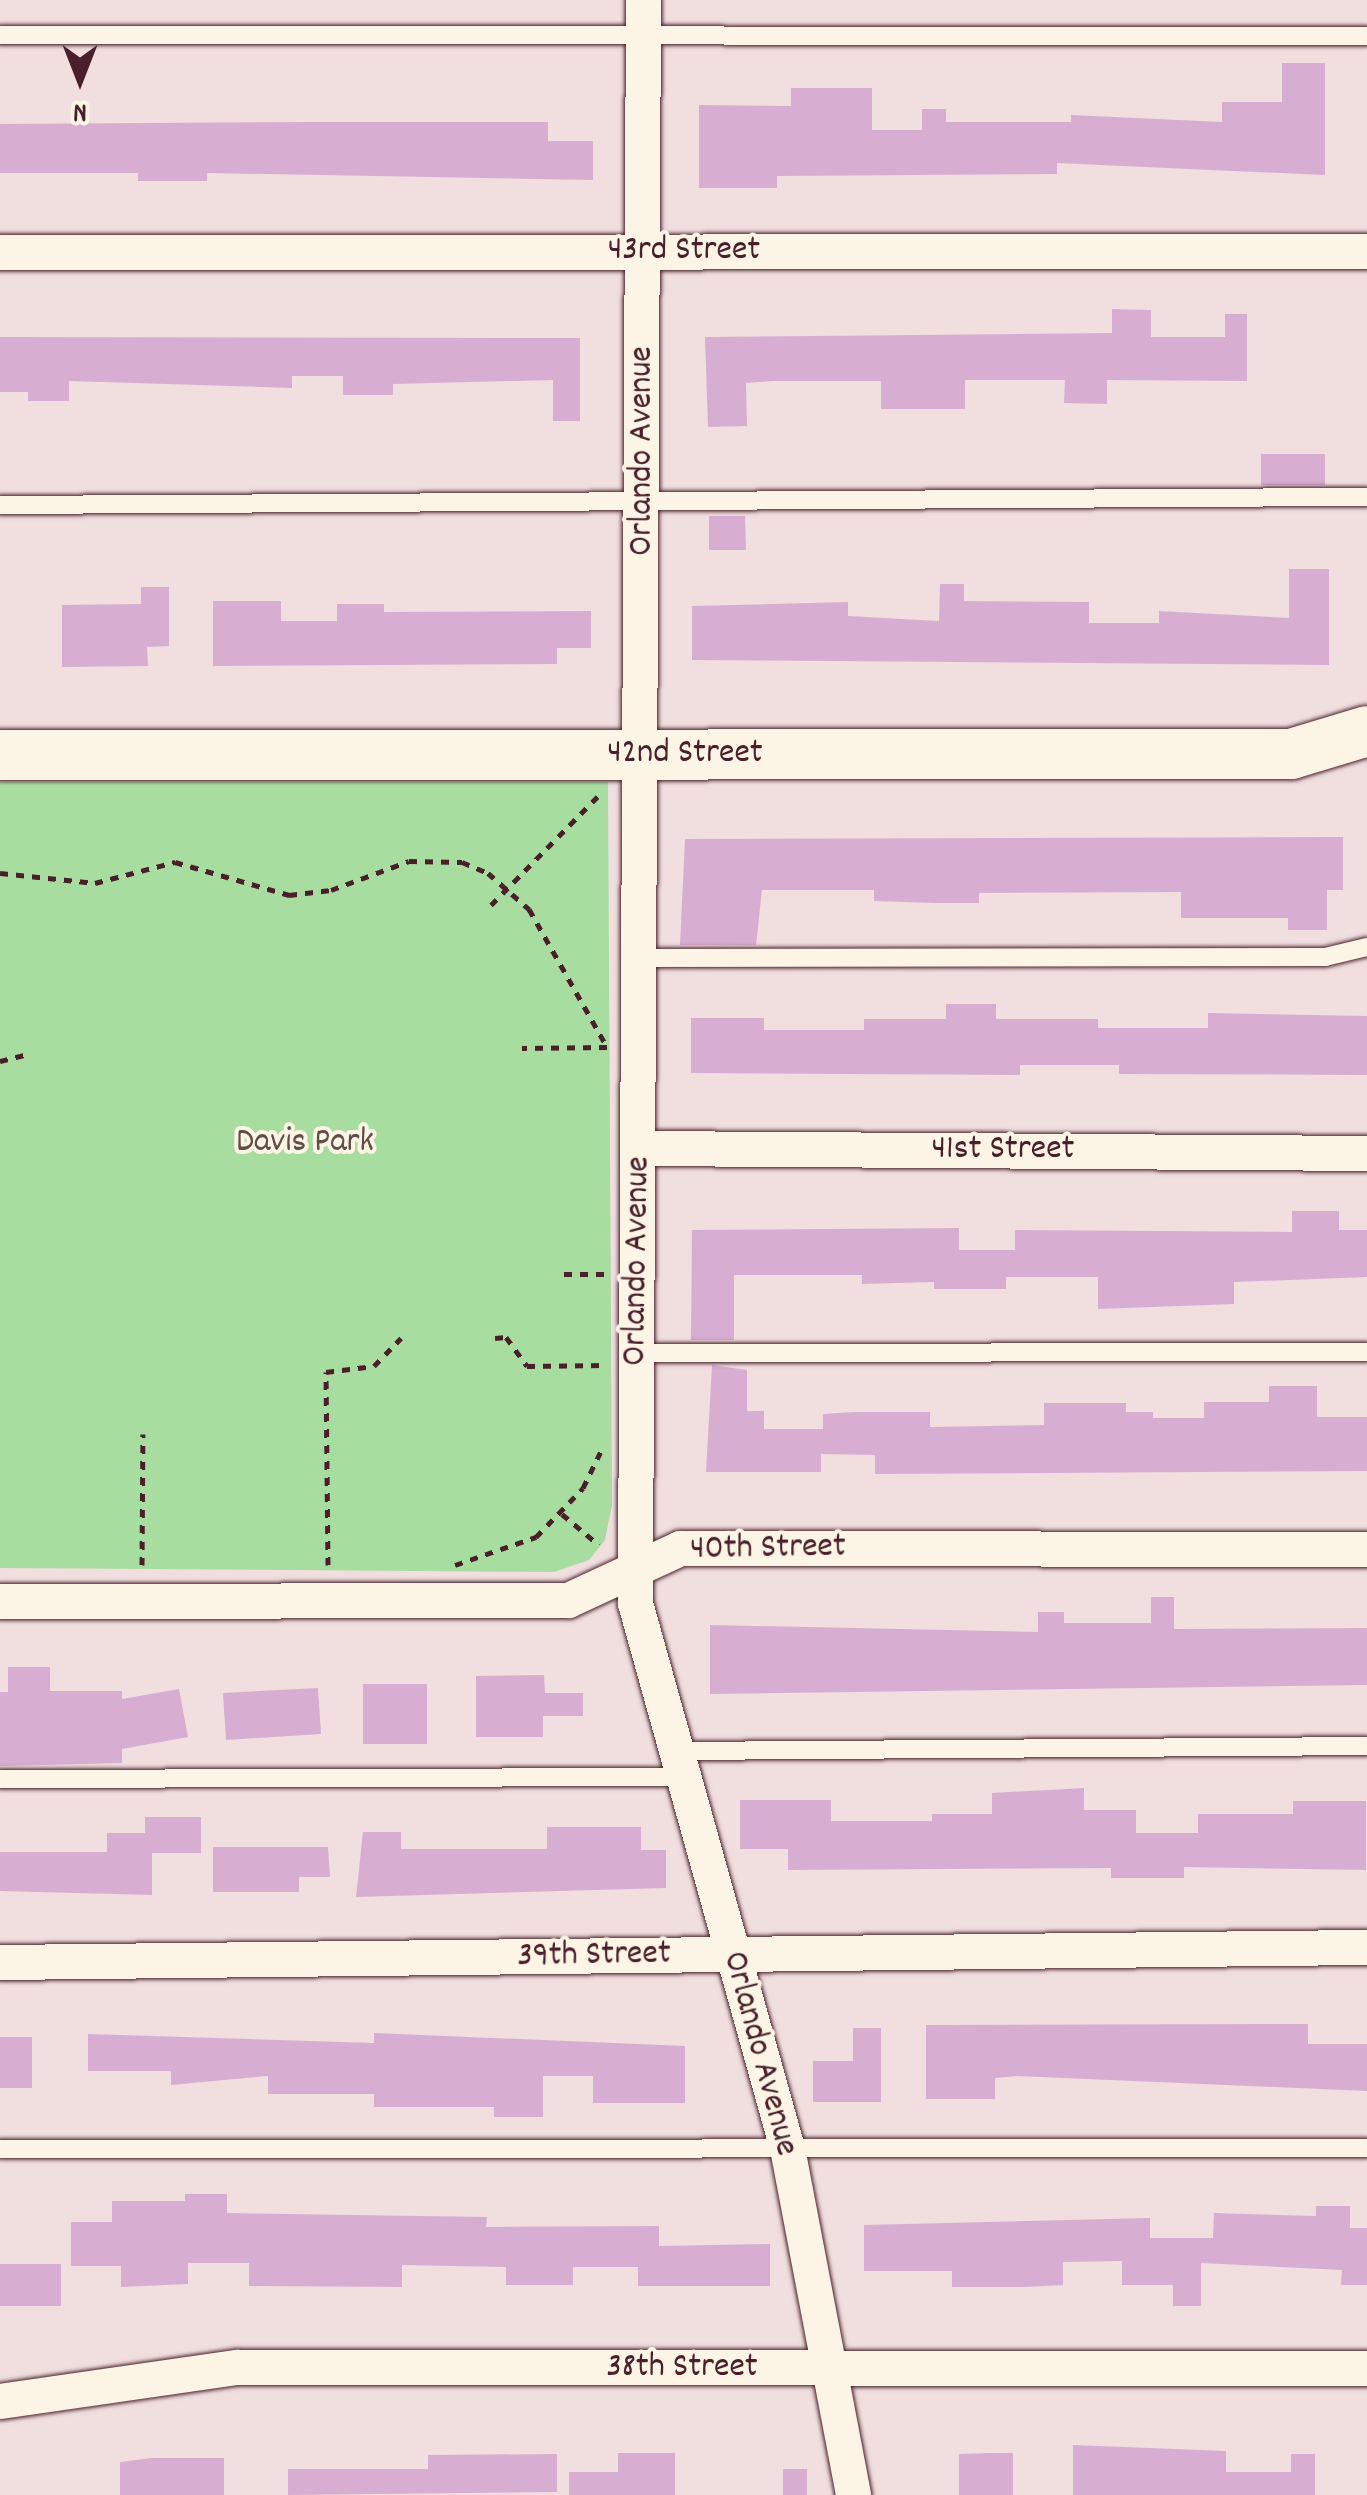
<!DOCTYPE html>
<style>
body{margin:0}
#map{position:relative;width:1367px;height:2495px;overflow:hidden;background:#f1dfdf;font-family:Dekko,sans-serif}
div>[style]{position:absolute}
.green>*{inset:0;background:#a8dda0}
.building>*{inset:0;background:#d7add2}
.path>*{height:5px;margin-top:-2.5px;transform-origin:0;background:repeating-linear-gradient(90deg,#4a1f2b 0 8px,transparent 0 16px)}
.roads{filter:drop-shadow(0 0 2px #4a1f2b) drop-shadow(0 0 2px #4a1f2b)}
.lane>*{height:18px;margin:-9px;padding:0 9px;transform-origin:9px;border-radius:9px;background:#fcf5e5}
.street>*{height:35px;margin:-17.5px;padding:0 17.5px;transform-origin:17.5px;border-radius:17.5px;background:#fcf5e5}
.secondary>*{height:50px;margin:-25px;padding:0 25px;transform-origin:25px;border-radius:25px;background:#fcf5e5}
span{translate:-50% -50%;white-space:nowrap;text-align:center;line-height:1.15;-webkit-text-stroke:8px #fcf5e5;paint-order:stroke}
.street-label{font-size:35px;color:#4a1f2b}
.park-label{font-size:35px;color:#624e48}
.north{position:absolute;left:30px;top:30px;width:100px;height:100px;-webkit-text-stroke:8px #fcf5e5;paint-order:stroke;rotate:180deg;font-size:28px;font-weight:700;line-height:40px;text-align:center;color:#4a1f2b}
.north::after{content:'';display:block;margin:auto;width:35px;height:45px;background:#4a1f2b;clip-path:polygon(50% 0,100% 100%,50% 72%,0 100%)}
</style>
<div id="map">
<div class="green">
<div style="clip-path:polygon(0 782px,608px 782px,612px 1505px,605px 1540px,589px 1560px,554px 1572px,0 1568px)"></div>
</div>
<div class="building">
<div style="clip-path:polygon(1282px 63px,1325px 63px,1325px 175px,1057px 163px,1057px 174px,777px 176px,777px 188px,699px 188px,699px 105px,791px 106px,791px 88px,872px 88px,872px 130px,922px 130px,922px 109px,946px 109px,946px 122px,1071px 122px,1071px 115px,1222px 122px,1222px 102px,1282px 102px)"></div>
<div style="clip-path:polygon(310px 122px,548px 122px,548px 141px,593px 141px,593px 180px,207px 173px,207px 181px,138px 181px,138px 173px,0 173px,0 124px)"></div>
<div style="clip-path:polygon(1112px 309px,1151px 310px,1151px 337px,1225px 337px,1225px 314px,1247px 314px,1247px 381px,1107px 380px,1107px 404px,1064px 403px,1065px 380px,965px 380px,965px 409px,881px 409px,881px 381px,774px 381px,746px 383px,747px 426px,708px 427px,705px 337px,1112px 333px)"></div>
<div style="clip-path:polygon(0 337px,580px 338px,580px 421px,553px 421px,553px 380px,393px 384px,393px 395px,343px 395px,343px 376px,292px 376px,292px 388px,69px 381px,69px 401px,28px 401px,28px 392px,0 392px)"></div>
<div style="clip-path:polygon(1261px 454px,1325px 454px,1325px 485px,1261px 485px)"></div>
<div style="clip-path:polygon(709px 516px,745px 516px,746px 550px,709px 550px)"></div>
<div style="clip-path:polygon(1289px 569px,1329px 569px,1329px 665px,692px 660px,692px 606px,848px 602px,848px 616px,939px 621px,940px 584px,964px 584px,964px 601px,1089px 602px,1089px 623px,1159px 623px,1159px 611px,1289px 618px)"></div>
<div style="clip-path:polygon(141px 587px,169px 587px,169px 646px,147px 647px,148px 666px,62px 667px,62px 605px,141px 604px)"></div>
<div style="clip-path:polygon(213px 601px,281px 601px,281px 621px,337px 621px,337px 604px,384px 604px,384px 612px,591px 611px,591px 648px,557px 648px,557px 664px,213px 666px)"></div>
<div style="clip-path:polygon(1343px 837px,1343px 890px,1327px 890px,1327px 930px,1288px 930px,1288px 918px,1181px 918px,1181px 892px,979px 893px,979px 903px,935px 903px,874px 901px,874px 890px,762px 890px,756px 945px,680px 945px,685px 839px)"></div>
<div style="clip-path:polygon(946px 1004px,996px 1004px,996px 1019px,1098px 1019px,1098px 1028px,1208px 1028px,1208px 1013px,1367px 1016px,1367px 1075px,1119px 1074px,1119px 1065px,1020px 1065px,1020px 1075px,691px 1073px,691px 1018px,764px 1018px,764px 1030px,864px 1030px,864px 1019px,946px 1019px)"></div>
<div style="clip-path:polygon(1292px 1211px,1339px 1211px,1339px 1230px,1367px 1230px,1367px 1277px,1234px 1282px,1234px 1304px,1098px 1309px,1098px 1277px,1006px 1277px,1006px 1289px,934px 1289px,934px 1282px,862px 1284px,862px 1275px,734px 1275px,734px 1340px,691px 1340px,692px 1230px,959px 1228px,959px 1250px,1015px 1250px,1015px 1230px,1292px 1232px)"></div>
<div style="clip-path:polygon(712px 1365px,747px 1370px,747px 1411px,764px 1411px,764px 1429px,823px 1429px,823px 1414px,854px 1412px,930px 1412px,930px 1427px,1044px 1425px,1044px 1403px,1126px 1403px,1126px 1412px,1153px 1412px,1153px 1418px,1204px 1418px,1204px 1402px,1269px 1402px,1269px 1386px,1317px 1386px,1317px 1417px,1367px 1417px,1367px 1471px,875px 1474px,875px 1455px,821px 1454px,821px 1472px,706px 1472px)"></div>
<div style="clip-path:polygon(1151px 1597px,1174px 1597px,1174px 1629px,1367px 1628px,1367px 1685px,710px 1694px,710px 1625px,1038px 1632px,1038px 1612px,1064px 1612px,1064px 1623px,1151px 1623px)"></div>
<div style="clip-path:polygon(8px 1667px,50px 1667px,50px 1691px,122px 1691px,122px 1699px,179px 1689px,188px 1737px,122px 1749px,122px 1763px,0 1766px,0 1692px,8px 1692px)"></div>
<div style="clip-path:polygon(544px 1675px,545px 1693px,583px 1693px,583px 1716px,543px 1716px,543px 1737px,476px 1737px,476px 1676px)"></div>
<div style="clip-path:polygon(363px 1684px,427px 1684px,427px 1744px,363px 1744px)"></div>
<div style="clip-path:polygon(318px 1688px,321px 1734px,226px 1740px,223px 1693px)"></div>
<div style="clip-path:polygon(1084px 1788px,1084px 1810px,1136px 1810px,1136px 1833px,1198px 1833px,1198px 1814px,1293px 1814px,1293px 1801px,1366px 1801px,1366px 1870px,1184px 1867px,1184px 1878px,1111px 1878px,1111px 1868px,788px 1870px,788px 1849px,740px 1849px,740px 1800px,831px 1800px,831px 1821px,932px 1821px,932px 1814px,992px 1814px,992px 1793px)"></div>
<div style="clip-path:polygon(145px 1817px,201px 1817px,201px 1853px,152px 1853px,152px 1895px,0 1891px,0 1852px,107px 1852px,107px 1833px,145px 1833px)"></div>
<div style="clip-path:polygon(547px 1827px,641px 1827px,641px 1850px,666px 1850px,666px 1888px,356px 1897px,363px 1832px,401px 1832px,401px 1849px,547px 1849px)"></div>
<div style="clip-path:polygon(213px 1847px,328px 1847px,330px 1877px,299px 1877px,299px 1892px,213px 1892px)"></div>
<div style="clip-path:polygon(1308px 2024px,1308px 2044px,1367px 2044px,1367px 2091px,1017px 2076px,995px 2078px,995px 2099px,926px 2099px,926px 2025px)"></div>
<div style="clip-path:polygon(853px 2028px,881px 2028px,881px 2102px,813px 2102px,813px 2061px,853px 2061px)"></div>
<div style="clip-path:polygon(374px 2033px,685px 2046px,685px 2103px,593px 2103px,593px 2076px,543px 2076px,543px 2117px,494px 2117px,494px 2107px,374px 2107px,374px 2094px,268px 2094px,268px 2076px,171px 2085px,171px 2071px,88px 2071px,88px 2034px,374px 2043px)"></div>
<div style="clip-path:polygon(0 2037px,32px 2037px,32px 2088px,0 2088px)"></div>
<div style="clip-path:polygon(185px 2194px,227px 2194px,227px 2213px,487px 2217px,486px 2227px,659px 2226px,659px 2246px,770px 2244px,770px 2286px,638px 2286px,638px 2267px,573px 2267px,573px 2285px,506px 2285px,506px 2267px,402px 2265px,402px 2287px,249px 2286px,249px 2263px,188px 2263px,188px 2284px,121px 2287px,121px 2266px,71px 2266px,71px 2222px,112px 2222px,112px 2201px,185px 2201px)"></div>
<div style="clip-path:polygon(1316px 2206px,1350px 2206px,1350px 2228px,1367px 2228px,1367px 2285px,1341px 2285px,1342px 2270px,1201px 2263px,1201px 2306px,1173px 2306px,1173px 2285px,1122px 2285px,1122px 2261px,1063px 2262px,1063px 2285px,1025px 2287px,952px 2287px,952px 2271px,864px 2271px,864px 2225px,1150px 2218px,1150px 2238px,1213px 2238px,1214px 2213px,1316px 2216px)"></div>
<div style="clip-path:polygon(0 2264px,61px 2264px,61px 2306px,0 2306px)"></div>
<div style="clip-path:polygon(1073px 2445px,1226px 2451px,1226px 2472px,1291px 2472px,1291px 2454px,1315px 2454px,1315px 2495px,1073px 2495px)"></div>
<div style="clip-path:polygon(618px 2453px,675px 2453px,675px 2495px,569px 2495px,569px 2472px,618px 2472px)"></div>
<div style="clip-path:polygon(990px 2453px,1013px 2453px,1013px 2495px,959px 2495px,959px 2454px)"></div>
<div style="clip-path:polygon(557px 2454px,557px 2492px,288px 2495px,288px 2469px,428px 2469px,428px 2455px)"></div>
<div style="clip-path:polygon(152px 2458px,224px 2458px,224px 2495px,120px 2495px,120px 2462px)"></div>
<div style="clip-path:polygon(783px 2469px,807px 2469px,807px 2495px,783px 2495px)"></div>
</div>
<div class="path">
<div style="left:0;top:873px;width:96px;rotate:6deg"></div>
<div style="left:95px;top:883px;width:83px;rotate:-14.7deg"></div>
<div style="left:175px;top:862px;width:119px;rotate:16.1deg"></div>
<div style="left:289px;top:895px;width:42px;rotate:-6.8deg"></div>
<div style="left:331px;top:890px;width:83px;rotate:-20.4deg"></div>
<div style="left:409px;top:861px;width:53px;rotate:1.1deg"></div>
<div style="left:462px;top:862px;width:28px;rotate:23deg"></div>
<div style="left:488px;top:873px;width:55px;rotate:41.3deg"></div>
<div style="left:529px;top:909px;width:159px;rotate:60.5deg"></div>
<div style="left:607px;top:1047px;width:85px;rotate:179.3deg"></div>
<div style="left:491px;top:905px;width:157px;rotate:-45.5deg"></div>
<div style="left:0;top:1061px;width:29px;rotate:-14deg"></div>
<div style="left:564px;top:1274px;width:42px"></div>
<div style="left:495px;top:1338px;width:11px;rotate:-5deg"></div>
<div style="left:506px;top:1337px;width:36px;rotate:54deg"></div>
<div style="left:527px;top:1366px;width:80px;rotate:-0.7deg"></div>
<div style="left:562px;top:1514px;width:48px;rotate:40deg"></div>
<div style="left:142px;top:1565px;width:131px;rotate:-89.6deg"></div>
<div style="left:328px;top:1565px;width:193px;rotate:-90.6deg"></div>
<div style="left:326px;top:1372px;width:48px;rotate:-7.1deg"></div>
<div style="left:374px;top:1366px;width:39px;rotate:-46deg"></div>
<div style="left:455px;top:1565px;width:86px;rotate:-19.1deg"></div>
<div style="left:536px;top:1537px;width:68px;rotate:-46.2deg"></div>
<div style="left:583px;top:1488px;width:46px;rotate:-64deg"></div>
</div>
<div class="roads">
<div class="lane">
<div style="left:0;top:35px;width:1367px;rotate:0.04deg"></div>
<div style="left:0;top:505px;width:1367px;rotate:-0.34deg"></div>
<div style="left:641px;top:958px;width:684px;rotate:-0.08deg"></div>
<div style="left:1325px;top:957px;width:43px;rotate:-13.4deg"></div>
<div style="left:637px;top:1353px;width:730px;rotate:-0.08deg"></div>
<div style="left:675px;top:1751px;width:692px;rotate:-0.41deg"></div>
<div style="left:0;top:1779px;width:681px;rotate:-0.17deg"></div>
<div style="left:0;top:2149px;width:1367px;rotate:-0.04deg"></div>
</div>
<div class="street">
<div style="left:643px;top:0;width:1603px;rotate:90.29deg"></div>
<div style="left:635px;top:1603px;width:566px;rotate:74.42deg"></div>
<div style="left:787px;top:2148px;width:353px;rotate:79.2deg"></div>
<div style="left:0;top:252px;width:1367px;rotate:-0.04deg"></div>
<div style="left:640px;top:1148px;width:727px;rotate:0.39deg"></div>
<div style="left:0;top:1601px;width:568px;rotate:-0.1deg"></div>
<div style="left:568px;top:1600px;width:123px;rotate:-24.9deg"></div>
<div style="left:680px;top:1548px;width:687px;rotate:0.08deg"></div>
<div style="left:0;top:1962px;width:1367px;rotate:-0.63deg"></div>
<div style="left:0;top:2401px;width:239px;rotate:-8.2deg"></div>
<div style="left:237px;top:2367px;width:1130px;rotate:0.05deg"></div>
</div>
<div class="secondary">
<div style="left:0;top:755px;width:1291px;rotate:-0.04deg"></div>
<div style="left:1291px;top:754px;width:79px;rotate:-16.8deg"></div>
</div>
</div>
<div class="street-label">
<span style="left:684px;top:251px">43rd Street</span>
<span style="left:643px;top:451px;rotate:-90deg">Orlando Avenue</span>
<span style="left:685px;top:754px">42nd Street</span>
<span style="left:1003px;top:1150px">41st Street</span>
<span style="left:638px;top:1261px;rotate:-89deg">Orlando Avenue</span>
<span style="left:768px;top:1549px;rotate:-1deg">40th Street</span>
<span style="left:594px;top:1956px;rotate:-1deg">39th Street</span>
<span style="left:759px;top:2054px;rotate:75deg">Orlando Avenue</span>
<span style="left:682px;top:2368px">38th Street</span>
</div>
<div class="park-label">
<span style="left:305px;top:1143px">Davis Park</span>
</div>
<div class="north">N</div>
</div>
